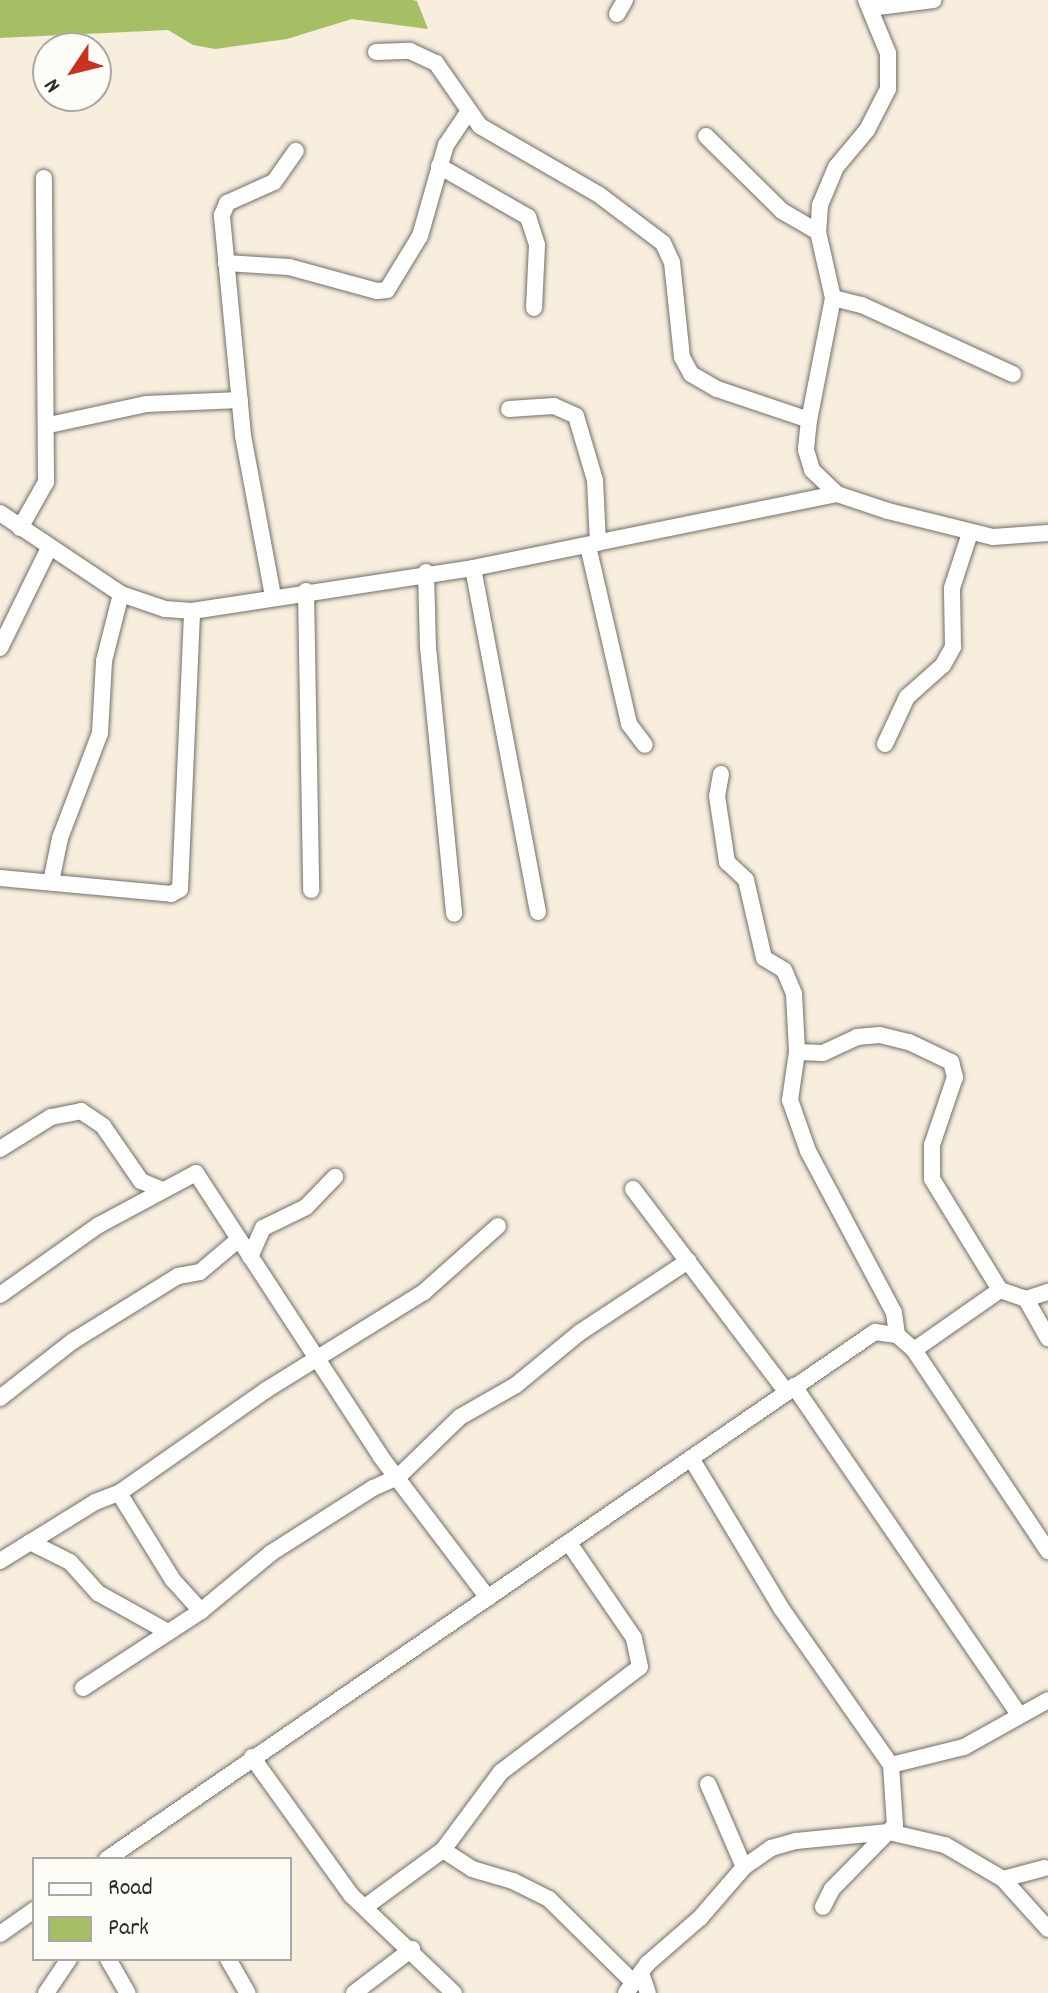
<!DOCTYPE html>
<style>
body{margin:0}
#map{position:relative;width:1048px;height:1993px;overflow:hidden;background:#f7eedd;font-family:Dekko,sans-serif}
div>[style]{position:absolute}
.green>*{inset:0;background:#a7bf64}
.roads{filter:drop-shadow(0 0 2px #726f69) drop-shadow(0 0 2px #726f69)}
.minor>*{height:16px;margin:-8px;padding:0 8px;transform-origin:8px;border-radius:8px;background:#fff}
span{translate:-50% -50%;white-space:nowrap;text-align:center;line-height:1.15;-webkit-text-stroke:6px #fdfcf7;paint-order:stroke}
.legend{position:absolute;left:32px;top:1857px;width:260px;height:104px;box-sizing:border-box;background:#fdfcf7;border:2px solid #a9a8a5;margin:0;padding:10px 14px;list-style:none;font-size:24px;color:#2b2b2b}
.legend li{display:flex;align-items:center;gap:16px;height:40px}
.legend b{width:40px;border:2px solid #a9a8a5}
.north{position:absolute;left:32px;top:32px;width:80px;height:80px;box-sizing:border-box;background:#fdfcf7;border:2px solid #a9a8a5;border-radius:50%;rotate:235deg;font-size:22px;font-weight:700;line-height:32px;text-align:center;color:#2b2b2b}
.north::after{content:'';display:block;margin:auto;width:28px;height:36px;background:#c8321e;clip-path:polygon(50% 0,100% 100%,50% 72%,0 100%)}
</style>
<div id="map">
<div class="green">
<div style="clip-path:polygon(0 0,412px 0,417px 1px,428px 29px,352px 19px,287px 39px,215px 49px,193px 45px,168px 30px,0 38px)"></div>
</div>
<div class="roads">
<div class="minor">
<div style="left:866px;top:0;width:57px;rotate:67.5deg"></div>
<div style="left:888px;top:53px;width:36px;rotate:90deg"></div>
<div style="left:888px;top:89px;width:46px;rotate:117.1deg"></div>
<div style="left:867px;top:130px;width:48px;rotate:130deg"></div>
<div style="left:836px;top:167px;width:41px;rotate:112.8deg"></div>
<div style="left:820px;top:205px;width:27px;rotate:94deg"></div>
<div style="left:818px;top:232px;width:68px;rotate:77.2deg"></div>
<div style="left:833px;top:298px;width:124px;rotate:101.1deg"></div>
<div style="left:809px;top:420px;width:30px;rotate:96deg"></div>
<div style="left:806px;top:450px;width:21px;rotate:73deg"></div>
<div style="left:812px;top:470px;width:35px;rotate:44deg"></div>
<div style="left:837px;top:494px;width:54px;rotate:18.4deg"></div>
<div style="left:888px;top:511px;width:108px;rotate:13.9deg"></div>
<div style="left:993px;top:537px;width:55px;rotate:-4.2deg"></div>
<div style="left:870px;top:8px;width:64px;rotate:-7.2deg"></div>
<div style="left:617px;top:14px;width:16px;rotate:-60deg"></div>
<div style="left:376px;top:52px;width:34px;rotate:-2deg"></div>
<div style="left:410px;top:51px;width:29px;rotate:25deg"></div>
<div style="left:436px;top:63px;width:77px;rotate:55.1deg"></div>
<div style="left:480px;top:126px;width:136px;rotate:30deg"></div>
<div style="left:598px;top:194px;width:81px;rotate:37deg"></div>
<div style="left:663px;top:243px;width:21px;rotate:65deg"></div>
<div style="left:672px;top:262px;width:96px;rotate:84deg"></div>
<div style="left:682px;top:357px;width:19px;rotate:62deg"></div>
<div style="left:691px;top:374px;width:30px;rotate:30deg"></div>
<div style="left:717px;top:389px;width:97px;rotate:18.6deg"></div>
<div style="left:706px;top:136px;width:107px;rotate:44.6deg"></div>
<div style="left:782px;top:211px;width:42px;rotate:30.3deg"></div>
<div style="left:439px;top:166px;width:103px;rotate:29.8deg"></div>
<div style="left:528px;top:217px;width:29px;rotate:72deg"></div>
<div style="left:537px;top:245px;width:63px;rotate:92.7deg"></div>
<div style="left:226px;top:263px;width:63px;rotate:3.6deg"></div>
<div style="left:289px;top:267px;width:91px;rotate:15.3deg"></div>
<div style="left:377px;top:291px;width:10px;rotate:-6deg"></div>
<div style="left:387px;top:290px;width:63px;rotate:-58.6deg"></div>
<div style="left:420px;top:236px;width:95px;rotate:-74.1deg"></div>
<div style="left:446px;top:145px;width:41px;rotate:-55.9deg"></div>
<div style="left:833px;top:298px;width:30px;rotate:14deg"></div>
<div style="left:862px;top:305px;width:166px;rotate:24.6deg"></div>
<div style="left:509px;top:409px;width:45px;rotate:-3.8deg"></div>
<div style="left:554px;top:406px;width:24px;rotate:24deg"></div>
<div style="left:576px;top:416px;width:67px;rotate:73.5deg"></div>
<div style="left:595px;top:480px;width:63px;rotate:87.3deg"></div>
<div style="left:49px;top:425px;width:99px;rotate:-12.2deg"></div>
<div style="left:146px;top:404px;width:94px;rotate:-2.4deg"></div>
<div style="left:0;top:513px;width:146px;rotate:33.8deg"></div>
<div style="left:121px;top:594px;width:46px;rotate:18.8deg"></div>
<div style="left:165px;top:609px;width:27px;rotate:4deg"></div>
<div style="left:192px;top:611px;width:284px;rotate:-8.7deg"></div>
<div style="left:473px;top:568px;width:371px;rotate:-11.5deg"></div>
<div style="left:20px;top:528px;width:53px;rotate:-60.5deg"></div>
<div style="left:46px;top:482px;width:304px;rotate:-90.4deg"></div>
<div style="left:588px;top:546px;width:183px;rotate:77deg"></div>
<div style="left:629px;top:724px;width:26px;rotate:53deg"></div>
<div style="left:473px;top:568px;width:350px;rotate:79.3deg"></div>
<div style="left:426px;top:572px;width:75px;rotate:88.5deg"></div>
<div style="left:428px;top:647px;width:268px;rotate:84.4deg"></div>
<div style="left:306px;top:591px;width:299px;rotate:89deg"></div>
<div style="left:273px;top:596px;width:164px;rotate:-100.6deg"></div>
<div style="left:243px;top:435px;width:221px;rotate:-95.5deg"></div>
<div style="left:222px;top:215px;width:13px;rotate:-67deg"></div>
<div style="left:227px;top:203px;width:51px;rotate:-24.1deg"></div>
<div style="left:274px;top:182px;width:38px;rotate:-55deg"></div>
<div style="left:0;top:648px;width:109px;rotate:-63.9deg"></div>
<div style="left:885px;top:744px;width:52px;rotate:-64.9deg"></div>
<div style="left:907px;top:697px;width:48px;rotate:-41.6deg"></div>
<div style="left:943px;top:665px;width:21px;rotate:-61deg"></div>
<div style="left:953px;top:647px;width:59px;rotate:-91deg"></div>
<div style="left:952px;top:588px;width:58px;rotate:-71.9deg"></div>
<div style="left:721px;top:774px;width:22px;rotate:100deg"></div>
<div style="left:717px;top:796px;width:67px;rotate:81.4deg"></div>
<div style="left:727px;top:862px;width:26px;rotate:43deg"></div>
<div style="left:746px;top:880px;width:80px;rotate:77deg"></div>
<div style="left:764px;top:958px;width:23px;rotate:31deg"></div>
<div style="left:784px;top:970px;width:26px;rotate:67deg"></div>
<div style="left:794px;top:994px;width:58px;rotate:87deg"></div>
<div style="left:797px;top:1052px;width:49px;rotate:98.3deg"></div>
<div style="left:790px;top:1100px;width:54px;rotate:70.6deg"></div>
<div style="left:808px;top:1151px;width:183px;rotate:62deg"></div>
<div style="left:894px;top:1313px;width:22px;rotate:82deg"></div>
<div style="left:0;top:878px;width:172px;rotate:5.3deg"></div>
<div style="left:171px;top:894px;width:10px;rotate:-29deg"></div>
<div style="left:180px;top:889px;width:278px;rotate:-87.5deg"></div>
<div style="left:51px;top:882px;width:45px;rotate:-78.4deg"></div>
<div style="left:60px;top:838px;width:112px;rotate:-69.1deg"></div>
<div style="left:100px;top:733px;width:72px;rotate:-86.8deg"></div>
<div style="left:104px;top:661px;width:69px;rotate:-75.8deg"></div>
<div style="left:797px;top:1052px;width:26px;rotate:2deg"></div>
<div style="left:823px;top:1053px;width:38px;rotate:-25deg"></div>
<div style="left:857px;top:1037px;width:23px;rotate:-5deg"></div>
<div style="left:880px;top:1035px;width:30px;rotate:14deg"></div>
<div style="left:909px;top:1042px;width:47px;rotate:25.5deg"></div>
<div style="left:951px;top:1062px;width:16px;rotate:75deg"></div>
<div style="left:955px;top:1077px;width:72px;rotate:108.7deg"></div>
<div style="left:932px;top:1145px;width:34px;rotate:90deg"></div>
<div style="left:932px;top:1179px;width:130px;rotate:58.5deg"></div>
<div style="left:1000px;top:1290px;width:28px;rotate:19deg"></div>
<div style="left:1026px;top:1299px;width:23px;rotate:-18deg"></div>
<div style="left:0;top:1149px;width:60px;rotate:-32.1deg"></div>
<div style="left:51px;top:1117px;width:31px;rotate:-11deg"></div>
<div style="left:81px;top:1111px;width:27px;rotate:34deg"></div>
<div style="left:103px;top:1126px;width:67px;rotate:55.4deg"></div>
<div style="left:141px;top:1181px;width:21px;rotate:23deg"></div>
<div style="left:633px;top:1189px;width:253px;rotate:52.9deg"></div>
<div style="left:250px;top:1257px;width:32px;rotate:-66deg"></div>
<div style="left:263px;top:1228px;width:48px;rotate:-26deg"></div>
<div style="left:306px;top:1207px;width:42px;rotate:-46deg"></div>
<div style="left:0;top:1295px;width:121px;rotate:-35.3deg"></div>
<div style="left:99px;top:1225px;width:110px;rotate:-28.2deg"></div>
<div style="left:196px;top:1173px;width:339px;rotate:56.9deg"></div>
<div style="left:381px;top:1457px;width:177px;rotate:52.8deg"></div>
<div style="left:1026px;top:1299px;width:45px;rotate:60.6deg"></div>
<div style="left:914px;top:1350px;width:105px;rotate:-34.9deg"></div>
<div style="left:794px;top:1386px;width:399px;rotate:55.6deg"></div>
<div style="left:0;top:1398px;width:93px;rotate:-38deg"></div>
<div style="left:73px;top:1341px;width:123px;rotate:-31.8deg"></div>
<div style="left:178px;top:1276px;width:22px;rotate:-10deg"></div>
<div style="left:200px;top:1272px;width:51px;rotate:-40.2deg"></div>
<div style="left:691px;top:1458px;width:175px;rotate:59deg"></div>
<div style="left:781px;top:1608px;width:192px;rotate:55deg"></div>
<div style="left:891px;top:1765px;width:60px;rotate:86.2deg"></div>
<div style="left:895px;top:1825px;width:90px;rotate:134.5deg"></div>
<div style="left:832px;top:1889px;width:20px;rotate:117deg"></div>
<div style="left:119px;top:1493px;width:102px;rotate:58.2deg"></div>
<div style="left:173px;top:1580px;width:42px;rotate:47.9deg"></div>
<div style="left:30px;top:1542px;width:45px;rotate:26.6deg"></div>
<div style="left:70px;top:1562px;width:42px;rotate:47.9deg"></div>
<div style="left:98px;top:1593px;width:80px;rotate:29.1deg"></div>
<div style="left:0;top:1561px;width:112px;rotate:-31.8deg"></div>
<div style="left:95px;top:1502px;width:26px;rotate:-21deg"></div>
<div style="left:119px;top:1493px;width:179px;rotate:-35deg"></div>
<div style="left:266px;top:1390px;width:186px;rotate:-31.8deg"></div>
<div style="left:424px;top:1292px;width:99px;rotate:-41.7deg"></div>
<div style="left:83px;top:1688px;width:141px;rotate:-33.1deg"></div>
<div style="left:201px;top:1611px;width:91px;rotate:-39.6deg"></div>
<div style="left:271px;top:1553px;width:121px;rotate:-32.5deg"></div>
<div style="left:373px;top:1488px;width:27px;rotate:-24deg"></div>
<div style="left:398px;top:1477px;width:86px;rotate:-44.1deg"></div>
<div style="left:460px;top:1417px;width:64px;rotate:-29.7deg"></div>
<div style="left:516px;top:1385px;width:82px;rotate:-39.5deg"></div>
<div style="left:579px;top:1333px;width:131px;rotate:-33.4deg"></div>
<div style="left:252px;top:1757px;width:170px;rotate:54.3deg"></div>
<div style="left:351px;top:1895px;width:142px;rotate:43.6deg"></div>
<div style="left:891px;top:1765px;width:75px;rotate:-13.9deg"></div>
<div style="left:964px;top:1747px;width:96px;rotate:-29.2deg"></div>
<div style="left:708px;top:1784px;width:90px;rotate:66.6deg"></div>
<div style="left:744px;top:1867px;width:33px;rotate:-35deg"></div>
<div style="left:771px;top:1848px;width:26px;rotate:-16deg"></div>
<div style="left:796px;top:1841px;width:93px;rotate:-5.5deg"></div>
<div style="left:889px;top:1832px;width:57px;rotate:13.1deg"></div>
<div style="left:945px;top:1845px;width:67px;rotate:30.4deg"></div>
<div style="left:1003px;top:1879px;width:43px;rotate:-14.7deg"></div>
<div style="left:443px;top:1850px;width:35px;rotate:33deg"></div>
<div style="left:472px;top:1869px;width:43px;rotate:16.3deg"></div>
<div style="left:513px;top:1881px;width:40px;rotate:26.6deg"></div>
<div style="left:549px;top:1899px;width:120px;rotate:44.7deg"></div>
<div style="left:107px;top:1859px;width:931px;rotate:-34.46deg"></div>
<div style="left:875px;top:1332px;width:22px;rotate:8deg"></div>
<div style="left:897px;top:1335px;width:23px;rotate:41deg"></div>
<div style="left:914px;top:1350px;width:242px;rotate:56.3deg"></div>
<div style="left:1003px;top:1879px;width:67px;rotate:48deg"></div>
<div style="left:365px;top:1907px;width:97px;rotate:-36.2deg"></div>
<div style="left:443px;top:1850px;width:97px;rotate:-53.4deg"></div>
<div style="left:501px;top:1772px;width:174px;rotate:-37.1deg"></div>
<div style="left:640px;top:1667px;width:30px;rotate:-102deg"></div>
<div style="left:634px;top:1638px;width:115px;rotate:-124.4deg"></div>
<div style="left:0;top:1934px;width:42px;rotate:-35.2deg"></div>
<div style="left:108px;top:1959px;width:39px;rotate:60deg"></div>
<div style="left:228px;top:1959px;width:39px;rotate:60deg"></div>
<div style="left:641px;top:1973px;width:21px;rotate:71deg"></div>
<div style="left:46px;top:1993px;width:41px;rotate:-55.9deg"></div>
<div style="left:354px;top:1993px;width:73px;rotate:-37.2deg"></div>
<div style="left:626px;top:1993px;width:36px;rotate:-54deg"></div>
<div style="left:647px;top:1964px;width:70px;rotate:-41deg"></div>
<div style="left:700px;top:1918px;width:67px;rotate:-49.2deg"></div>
</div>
</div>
<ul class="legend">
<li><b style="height:10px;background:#fff"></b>Road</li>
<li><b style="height:22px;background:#a7bf64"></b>Park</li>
</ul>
<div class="north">N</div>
</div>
